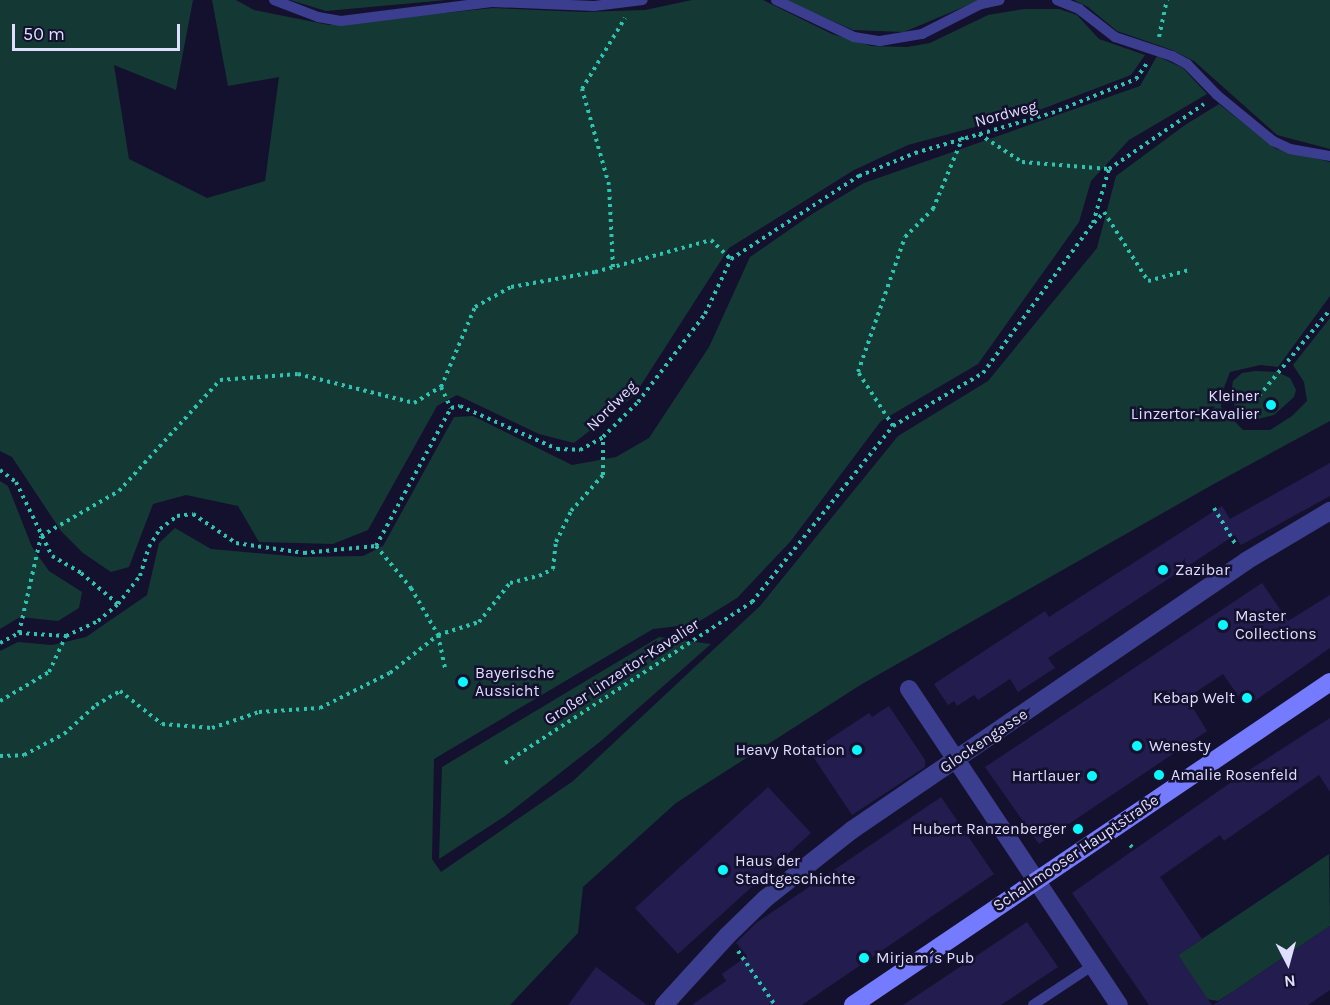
<!DOCTYPE html>
<meta charset="utf-8">
<style>
body{margin:0}
#map{position:relative;width:1330px;height:1005px;overflow:hidden;background:#14112e;font-family:Karla,sans-serif}
div>[style]{position:absolute}
.green>*{inset:0;background:#143834}
.building>*{inset:0;background:#231c4f}
.path>*{height:4px;margin-top:-2px;transform-origin:0;background:repeating-linear-gradient(90deg,#2dc3b0 0 3px,transparent 0 7.5px)}
.lane>*{height:10px;margin:-5px;padding:0 5px;transform-origin:5px;border-radius:5px;background:#3b3e8e}
.street>*{height:18px;margin:-9px;padding:0 9px;transform-origin:9px;border-radius:9px;background:#3b3e8e}
.secondary>*{height:18px;margin:-9px;padding:0 9px;transform-origin:9px;border-radius:9px;background:#757bff}
.dots>*{width:16px;height:16px;translate:-50% -50%;box-sizing:border-box;border:3px solid #14112e;border-radius:50%}
span{translate:-50% -50%;white-space:nowrap;text-align:center;line-height:1.15;-webkit-text-stroke:5px #14112e;paint-order:stroke}
.street-label{font-size:16px;color:#dfdeff}
.poi-label{font-size:16px;color:#dfdeff}
.right{translate:-100% -50%;text-align:right}
.left{translate:0 -50%;text-align:left}
.north{position:absolute;left:1258px;top:933px;width:60px;height:60px;-webkit-text-stroke:4px #14112e;paint-order:stroke;rotate:174deg;font-size:16px;font-weight:700;line-height:24px;text-align:center;color:#dfdeff}
.north::after{content:'';display:block;margin:auto;width:21px;height:27px;background:#dfdeff;clip-path:polygon(50% 0,100% 100%,50% 72%,0 100%)}
.scale{position:absolute;left:12px;top:24px;width:168px;height:27px;box-sizing:border-box;border:3px solid #dfdeff;border-top:0;padding-left:8px;font-size:18px;line-height:21px;white-space:nowrap;color:#dfdeff;-webkit-text-stroke:4px #14112e;paint-order:stroke}
</style>
<div id="map">
<div class="green">
<div style="clip-path:polygon(0 0,193px 0,176px 90px,114px 65px,129px 159px,207px 198px,265px 181px,279px 77px,228px 86px,212px 0,236px 0,254px 10px,329px 25px,493px 8px,584px 12px,645px 10px,692px 0,763px 0,832px 34px,871px 46px,907px 47px,930px 43px,988px 15px,1024px 9px,1059px 9px,1077px 15px,1099px 39px,1145px 55px,1131px 75px,1042px 109px,908px 145px,854px 170px,729px 248px,634px 396px,574px 443px,539px 434px,457px 395px,437px 406px,368px 530px,333px 544px,259px 542px,238px 506px,186px 495px,153px 504px,129px 567px,111px 572px,83px 553px,61px 531px,12px 457px,0 451px)"></div>
<div style="clip-path:polygon(290px 0,447px 0,326px 11px)"></div>
<div style="clip-path:polygon(785px 0,980px 0,904px 32px,853px 30px)"></div>
<div style="clip-path:polygon(1074px 0,1330px 0,1330px 149px,1277px 135px,1194px 61px,1172px 50px,1117px 31px,1088px 7px)"></div>
<div style="clip-path:polygon(1157px 56px,1183px 68px,1207px 94px,1129px 140px,1091px 181px,1079px 222px,978px 364px,881px 421px,790px 542px,737px 598px,695px 624px,653px 629px,434px 759px,432px 859px,441px 872px,573px 781px,760px 606px,898px 436px,988px 381px,1097px 248px,1116px 176px,1185px 125px,1219px 104px,1276px 149px,1330px 162px,1330px 296px,1278px 367px,1260px 365px,1230px 372px,1222px 393px,1221px 407px,1243px 430px,1270px 430px,1292px 416px,1307px 401px,1304px 382px,1293px 365px,1330px 318px,1330px 421px,1212px 485px,862px 684px,676px 803px,583px 887px,578px 933px,510px 1005px,0 1005px,0 651px,18px 642px,52px 645px,86px 637px,147px 595px,159px 543px,175px 528px,211px 549px,301px 557px,363px 556px,383px 546px,454px 417px,473px 416px,572px 465px,616px 457px,649px 438px,709px 347px,750px 257px,812px 214px,864px 183px,1140px 86px)"></div>
<div style="clip-path:polygon(1255px 371px,1277px 372px,1290px 378px,1296px 390px,1294px 397px,1274px 415px,1250px 421px,1236px 411px,1231px 394px,1233px 381px,1242px 373px)"></div>
<div style="clip-path:polygon(0 481px,8px 486px,32px 547px,49px 571px,82px 592px,79px 608px,58px 621px,20px 617px,0 629px)"></div>
<div style="clip-path:polygon(659px 637px,711px 644px,601px 741px,505px 816px,439px 859px,442px 767px)"></div>
<div style="clip-path:polygon(1329px 854px,1330px 926px,1231px 993px,1218px 1001px,1206px 999px,1178px 955px)"></div>
</div>
<div class="building">
<div style="clip-path:polygon(1330px 463px,1330px 496px,1241px 545px,1235px 535px,1048px 658px,1055px 668px,1018px 692px,1010px 679px,978px 700px,974px 695px,957px 706px,954px 701px,948px 705px,934px 684px,1045px 611px,1049px 617px,1222px 506px,1230px 519px)"></div>
<div style="clip-path:polygon(1262px 583px,1288px 621px,1330px 595px,1330px 648px,1246px 707px,1223px 674px,1187px 698px,1207px 731px,1039px 844px,985px 767px)"></div>
<div style="clip-path:polygon(889px 706px,925px 760px,925px 767px,852px 815px,810px 752px,869px 713px,872px 717px)"></div>
<div style="clip-path:polygon(1330px 718px,1330px 792px,1319px 775px,1224px 841px,1220px 835px,1160px 877px,1202px 939px,1178px 955px,1212px 1005px,1149px 1005px,1072px 893px,1243px 774px)"></div>
<div style="clip-path:polygon(768px 787px,811px 833px,678px 954px,635px 908px)"></div>
<div style="clip-path:polygon(941px 797px,994px 874px,802px 1005px,692px 1005px,726px 981px,722px 974px,747px 956px,736px 943px,756px 923px)"></div>
<div style="clip-path:polygon(1027px 922px,1058px 967px,1001px 1005px,903px 1005px)"></div>
<div style="clip-path:polygon(1330px 926px,1330px 990px,1308px 1005px,1213px 1005px)"></div>
<div style="clip-path:polygon(596px 967px,647px 1005px,568px 1005px)"></div>
</div>
<div class="path">
<div style="left:1159px;top:37px;width:38px;rotate:-78deg"></div>
<div style="left:979px;top:134px;width:51px;rotate:33.1deg"></div>
<div style="left:1022px;top:162px;width:87px;rotate:4.6deg"></div>
<div style="left:1094px;top:223px;width:15px;rotate:-48deg"></div>
<div style="left:1104px;top:212px;width:82px;rotate:57.5deg"></div>
<div style="left:1148px;top:281px;width:42px;rotate:-15deg"></div>
<div style="left:613px;top:267px;width:82px;rotate:-92.8deg"></div>
<div style="left:609px;top:185px;width:100px;rotate:-105.7deg"></div>
<div style="left:582px;top:89px;width:83px;rotate:-58.8deg"></div>
<div style="left:441px;top:387px;width:23px;rotate:65deg"></div>
<div style="left:1259px;top:396px;width:112px;rotate:-50.5deg"></div>
<div style="left:893px;top:426px;width:64px;rotate:-122.9deg"></div>
<div style="left:858px;top:372px;width:143px;rotate:-70.8deg"></div>
<div style="left:905px;top:237px;width:40px;rotate:-45deg"></div>
<div style="left:933px;top:209px;width:78px;rotate:-67.4deg"></div>
<div style="left:0;top:470px;width:20px;rotate:37deg"></div>
<div style="left:16px;top:482px;width:82px;rotate:64.1deg"></div>
<div style="left:52px;top:556px;width:34px;rotate:30deg"></div>
<div style="left:81px;top:573px;width:48px;rotate:40deg"></div>
<div style="left:1214px;top:508px;width:43px;rotate:59.3deg"></div>
<div style="left:376px;top:546px;width:55px;rotate:50.2deg"></div>
<div style="left:411px;top:588px;width:54px;rotate:60.1deg"></div>
<div style="left:438px;top:635px;width:34px;rotate:78deg"></div>
<div style="left:19px;top:633px;width:99px;rotate:-77.2deg"></div>
<div style="left:41px;top:536px;width:90px;rotate:-30deg"></div>
<div style="left:119px;top:491px;width:150px;rotate:-47.7deg"></div>
<div style="left:220px;top:380px;width:78px;rotate:-4.4deg"></div>
<div style="left:298px;top:374px;width:120px;rotate:14deg"></div>
<div style="left:414px;top:403px;width:31px;rotate:-31deg"></div>
<div style="left:441px;top:387px;width:87px;rotate:-67deg"></div>
<div style="left:475px;top:307px;width:41px;rotate:-29.1deg"></div>
<div style="left:511px;top:287px;width:85px;rotate:-10.1deg"></div>
<div style="left:595px;top:272px;width:120px;rotate:-15.4deg"></div>
<div style="left:711px;top:240px;width:28px;rotate:44deg"></div>
<div style="left:0;top:643px;width:21px;rotate:-28deg"></div>
<div style="left:19px;top:633px;width:47px;rotate:3.7deg"></div>
<div style="left:66px;top:636px;width:35px;rotate:-25deg"></div>
<div style="left:98px;top:621px;width:26px;rotate:-40deg"></div>
<div style="left:118px;top:604px;width:36px;rotate:-52deg"></div>
<div style="left:140px;top:576px;width:30px;rotate:-73deg"></div>
<div style="left:149px;top:547px;width:21px;rotate:-59deg"></div>
<div style="left:160px;top:529px;width:21px;rotate:-37deg"></div>
<div style="left:177px;top:516px;width:16px;rotate:-7deg"></div>
<div style="left:193px;top:514px;width:52px;rotate:34deg"></div>
<div style="left:236px;top:543px;width:69px;rotate:8.4deg"></div>
<div style="left:304px;top:553px;width:72px;rotate:-5.6deg"></div>
<div style="left:376px;top:546px;width:157px;rotate:-61.5deg"></div>
<div style="left:451px;top:408px;width:9px;rotate:-13deg"></div>
<div style="left:460px;top:406px;width:106px;rotate:23.9deg"></div>
<div style="left:557px;top:449px;width:23px;rotate:2deg"></div>
<div style="left:580px;top:450px;width:26px;rotate:-29deg"></div>
<div style="left:603px;top:437px;width:49px;rotate:-45deg"></div>
<div style="left:638px;top:402px;width:111px;rotate:-52.7deg"></div>
<div style="left:705px;top:314px;width:61px;rotate:-64.7deg"></div>
<div style="left:731px;top:259px;width:153px;rotate:-33deg"></div>
<div style="left:859px;top:176px;width:61px;rotate:-22.3deg"></div>
<div style="left:915px;top:153px;width:143px;rotate:-16.3deg"></div>
<div style="left:1052px;top:113px;width:91px;rotate:-22deg"></div>
<div style="left:1136px;top:79px;width:19px;rotate:-55deg"></div>
<div style="left:0;top:701px;width:57px;rotate:-30.6deg"></div>
<div style="left:49px;top:672px;width:40px;rotate:-65deg"></div>
<div style="left:0;top:756px;width:24px;rotate:-2deg"></div>
<div style="left:24px;top:755px;width:45px;rotate:-27.7deg"></div>
<div style="left:64px;top:734px;width:43px;rotate:-42.2deg"></div>
<div style="left:96px;top:705px;width:28px;rotate:-30deg"></div>
<div style="left:120px;top:691px;width:53px;rotate:38.2deg"></div>
<div style="left:162px;top:724px;width:50px;rotate:4.6deg"></div>
<div style="left:212px;top:728px;width:50px;rotate:-18.8deg"></div>
<div style="left:259px;top:712px;width:61px;rotate:-3.8deg"></div>
<div style="left:320px;top:708px;width:78px;rotate:-26.6deg"></div>
<div style="left:390px;top:673px;width:61px;rotate:-38.4deg"></div>
<div style="left:438px;top:635px;width:43px;rotate:-17.6deg"></div>
<div style="left:479px;top:622px;width:50px;rotate:-51.5deg"></div>
<div style="left:510px;top:583px;width:30px;rotate:-14deg"></div>
<div style="left:539px;top:576px;width:16px;rotate:-27deg"></div>
<div style="left:553px;top:569px;width:27px;rotate:-84deg"></div>
<div style="left:556px;top:542px;width:34px;rotate:-64deg"></div>
<div style="left:571px;top:511px;width:48px;rotate:-48.4deg"></div>
<div style="left:603px;top:475px;width:37px;rotate:-90deg"></div>
<div style="left:505px;top:763px;width:295px;rotate:-33.1deg"></div>
<div style="left:752px;top:602px;width:226px;rotate:-51.3deg"></div>
<div style="left:893px;top:426px;width:104px;rotate:-30.5deg"></div>
<div style="left:983px;top:373px;width:186px;rotate:-53.7deg"></div>
<div style="left:1093px;top:223px;width:56px;rotate:-73.5deg"></div>
<div style="left:1109px;top:169px;width:115px;rotate:-34.4deg"></div>
<div style="left:1130px;top:845px;width:3px;rotate:45deg"></div>
<div style="left:738px;top:951px;width:65px;rotate:55.6deg"></div>
</div>
<div class="lane">
<div style="left:274px;top:0;width:47px;rotate:21.1deg"></div>
<div style="left:318px;top:17px;width:23px;rotate:10deg"></div>
<div style="left:341px;top:21px;width:152px;rotate:-7.2deg"></div>
<div style="left:492px;top:2px;width:102px;rotate:2.2deg"></div>
<div style="left:594px;top:6px;width:49px;rotate:-7deg"></div>
<div style="left:776px;top:0;width:86px;rotate:25.4deg"></div>
<div style="left:854px;top:37px;width:26px;rotate:9deg"></div>
<div style="left:880px;top:41px;width:43px;rotate:-9.5deg"></div>
<div style="left:922px;top:34px;width:66px;rotate:-27deg"></div>
<div style="left:981px;top:4px;width:19px;rotate:-12deg"></div>
<div style="left:1057px;top:0;width:24px;rotate:22deg"></div>
<div style="left:1079px;top:9px;width:46px;rotate:37.9deg"></div>
<div style="left:1115px;top:37px;width:60px;rotate:18.4deg"></div>
<div style="left:1172px;top:56px;width:17px;rotate:28deg"></div>
<div style="left:1187px;top:64px;width:43px;rotate:45.9deg"></div>
<div style="left:1217px;top:95px;width:72px;rotate:39.4deg"></div>
<div style="left:1273px;top:141px;width:19px;rotate:25deg"></div>
<div style="left:1290px;top:149px;width:41px;rotate:9.9deg"></div>
<div style="left:1033px;top:1005px;width:71px;rotate:-33.5deg"></div>
</div>
<div class="street">
<div style="left:909px;top:689px;width:379px;rotate:56.4deg"></div>
<div style="left:664px;top:1005px;width:93px;rotate:-47.6deg"></div>
<div style="left:727px;top:936px;width:53px;rotate:-44.2deg"></div>
<div style="left:765px;top:899px;width:111px;rotate:-38.4deg"></div>
<div style="left:852px;top:830px;width:477px;rotate:-34.3deg"></div>
<div style="left:1246px;top:561px;width:98px;rotate:-30.8deg"></div>
</div>
<div class="secondary">
<div style="left:853px;top:1005px;width:576px;rotate:-34.1deg"></div>
</div>
<div class="dots">
<div style="left:1271px;top:405px;background:#0af8ff"></div>
<div style="left:1163px;top:570px;background:#0af8ff"></div>
<div style="left:1223px;top:625px;background:#0af8ff"></div>
<div style="left:463px;top:682px;background:#0af8ff"></div>
<div style="left:1247px;top:698px;background:#0af8ff"></div>
<div style="left:1137px;top:746px;background:#0af8ff"></div>
<div style="left:857px;top:750px;background:#0af8ff"></div>
<div style="left:1159px;top:775px;background:#0af8ff"></div>
<div style="left:1092px;top:776px;background:#0af8ff"></div>
<div style="left:1078px;top:829px;background:#0af8ff"></div>
<div style="left:723px;top:870px;background:#0af8ff"></div>
<div style="left:864px;top:958px;background:#0af8ff"></div>
</div>
<div class="street-label">
<span style="left:1006px;top:114px;rotate:-15deg">Nordweg</span>
<span style="left:612px;top:406px;rotate:-45deg">Nordweg</span>
<span style="left:622px;top:672px;rotate:-33deg">Großer Linzertor-Kavalier</span>
<span style="left:984px;top:741px;rotate:-34deg">Glockengasse</span>
<span style="left:1076px;top:853px;rotate:-34deg">Schallmooser Hauptstraße</span>
</div>
<div class="poi-label">
<span class="right" style="left:1259px;top:405px">Kleiner<br>Linzertor-Kavalier</span>
<span class="left" style="left:1175px;top:570px">Zazibar</span>
<span class="left" style="left:1235px;top:625px">Master<br>Collections</span>
<span class="left" style="left:475px;top:682px">Bayerische<br>Aussicht</span>
<span class="right" style="left:1235px;top:698px">Kebap Welt</span>
<span class="left" style="left:1149px;top:746px">Wenesty</span>
<span class="right" style="left:845px;top:750px">Heavy Rotation</span>
<span class="left" style="left:1171px;top:775px">Amalie Rosenfeld</span>
<span class="right" style="left:1080px;top:776px">Hartlauer</span>
<span class="right" style="left:1066px;top:829px">Hubert Ranzenberger</span>
<span class="left" style="left:735px;top:870px">Haus der<br>Stadtgeschichte</span>
<span class="left" style="left:876px;top:958px">Mirjam´s Pub</span>
</div>
<div class="north">N</div>
<div class="scale">50 m</div>
</div>
